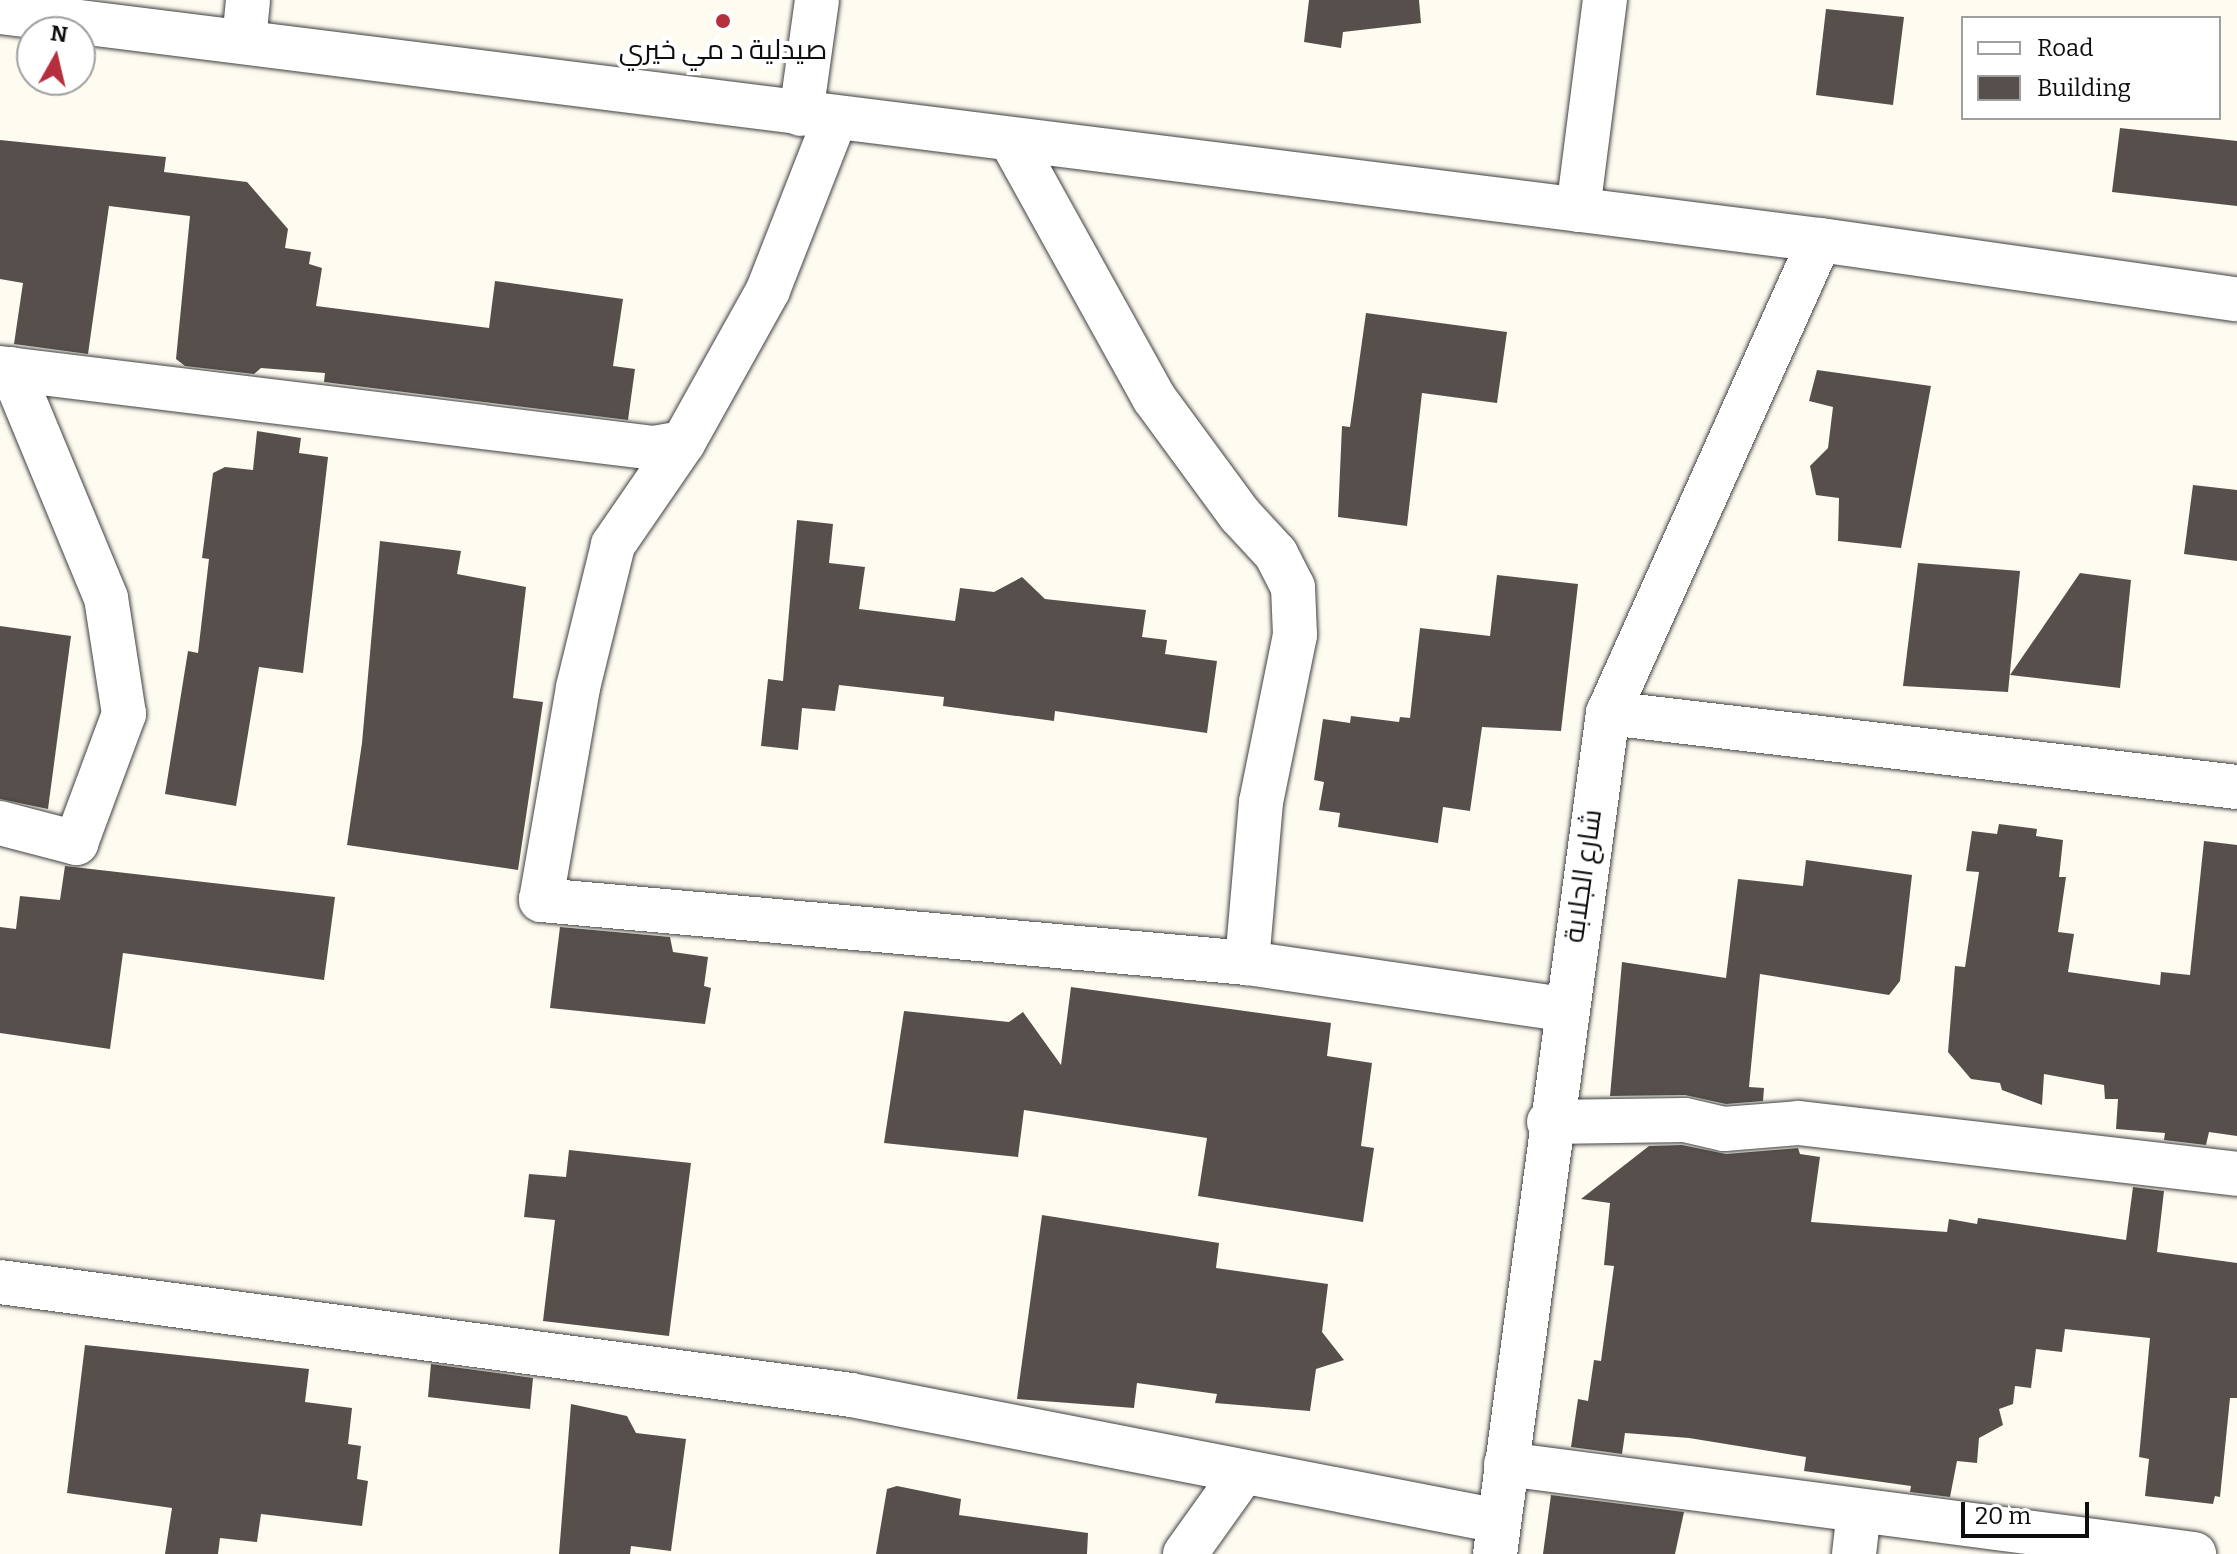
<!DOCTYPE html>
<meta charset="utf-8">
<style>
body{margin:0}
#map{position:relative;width:2237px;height:1554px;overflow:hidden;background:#fefbf1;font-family:Bitter,Cairo,serif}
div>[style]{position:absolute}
.building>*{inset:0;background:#564f4b}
.roads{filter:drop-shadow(0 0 2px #414141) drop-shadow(0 0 2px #414141)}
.street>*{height:44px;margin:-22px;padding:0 22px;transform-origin:22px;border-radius:22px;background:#fff}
.dots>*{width:22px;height:22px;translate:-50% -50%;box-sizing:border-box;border:4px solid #fff;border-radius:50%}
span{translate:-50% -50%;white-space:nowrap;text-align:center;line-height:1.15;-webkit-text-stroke:8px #fff;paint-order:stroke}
.poi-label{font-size:28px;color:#0e0e0e}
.street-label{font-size:28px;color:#0e0e0e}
.legend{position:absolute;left:1961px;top:16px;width:260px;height:104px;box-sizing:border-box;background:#fff;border:2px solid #9f9f9f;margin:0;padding:10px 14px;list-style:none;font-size:24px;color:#0e0e0e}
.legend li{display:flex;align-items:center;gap:16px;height:40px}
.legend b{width:40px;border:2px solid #9f9f9f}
.north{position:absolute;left:16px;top:16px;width:80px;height:80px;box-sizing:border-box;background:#fff;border:2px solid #9f9f9f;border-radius:50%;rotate:8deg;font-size:22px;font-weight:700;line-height:32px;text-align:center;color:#0e0e0e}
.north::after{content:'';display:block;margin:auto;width:28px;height:36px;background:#b62f3e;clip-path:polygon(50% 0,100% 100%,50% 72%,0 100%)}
.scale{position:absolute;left:1961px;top:1502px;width:128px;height:36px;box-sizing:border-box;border:4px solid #0e0e0e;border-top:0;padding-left:10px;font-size:24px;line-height:28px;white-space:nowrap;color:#0e0e0e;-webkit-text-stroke:6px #fff;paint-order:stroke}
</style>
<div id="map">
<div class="building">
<div style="clip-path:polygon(1309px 0,1419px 0,1421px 23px,1343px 32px,1341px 48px,1304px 42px)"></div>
<div style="clip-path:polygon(1826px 9px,1904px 17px,1893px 105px,1816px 95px)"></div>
<div style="clip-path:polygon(2120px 128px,2237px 141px,2237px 206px,2112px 192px)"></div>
<div style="clip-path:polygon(0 140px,166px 157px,164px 172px,247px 182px,288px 229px,285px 248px,311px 252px,309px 264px,322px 268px,316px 306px,489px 328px,495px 281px,623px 299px,613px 366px,635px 369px,628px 420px,324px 382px,325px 373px,261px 368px,254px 374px,185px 366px,176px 359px,190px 216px,109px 206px,88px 354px,14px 344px,23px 283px,0 279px)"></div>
<div style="clip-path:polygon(1366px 313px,1507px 332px,1497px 403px,1422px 393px,1407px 526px,1338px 517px,1342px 426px,1350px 427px)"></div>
<div style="clip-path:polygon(1817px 370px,1931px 386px,1901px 548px,1838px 541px,1839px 498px,1816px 495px,1810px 466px,1828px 448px,1833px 407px,1809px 401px)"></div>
<div style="clip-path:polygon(257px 431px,301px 438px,299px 453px,328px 457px,303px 673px,259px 667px,236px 806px,165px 794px,188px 651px,198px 653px,209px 559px,202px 558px,213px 473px,225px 467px,253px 470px)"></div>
<div style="clip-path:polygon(2193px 485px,2237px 490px,2237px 561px,2184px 554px)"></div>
<div style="clip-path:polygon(797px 520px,833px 524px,829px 563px,865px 567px,859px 609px,955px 621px,960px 588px,994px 592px,1022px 577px,1045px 599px,1146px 610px,1142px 637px,1167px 640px,1165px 654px,1217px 661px,1207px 733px,1055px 711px,1054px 721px,943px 706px,944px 697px,839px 685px,835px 711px,802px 708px,798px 750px,761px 746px,768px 679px,783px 681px)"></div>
<div style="clip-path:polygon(380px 541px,461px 551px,457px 574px,526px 587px,513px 698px,543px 702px,518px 870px,347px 845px,362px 743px)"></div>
<div style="clip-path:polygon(1918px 563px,2020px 571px,2008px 692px,1903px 686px)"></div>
<div style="clip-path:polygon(2080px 573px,2131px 580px,2120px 688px,2010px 675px)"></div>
<div style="clip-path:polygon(1497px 575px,1578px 584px,1561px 731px,1482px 727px,1470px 811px,1443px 807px,1438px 843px,1338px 827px,1340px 813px,1319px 810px,1324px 782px,1314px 780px,1323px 719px,1350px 723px,1351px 716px,1399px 722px,1400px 717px,1410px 718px,1420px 628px,1490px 636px)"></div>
<div style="clip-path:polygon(0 626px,71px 636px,48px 809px,0 799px)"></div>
<div style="clip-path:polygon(1999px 824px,2037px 829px,2036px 836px,2063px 840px,2059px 877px,2066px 877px,2058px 932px,2074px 934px,2068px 972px,2160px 985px,2161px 972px,2190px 975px,2204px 841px,2237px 845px,2237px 1136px,2209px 1132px,2206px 1145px,2164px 1140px,2165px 1133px,2116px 1129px,2118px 1099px,2105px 1099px,2104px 1085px,2044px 1074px,2042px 1105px,2002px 1090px,2000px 1083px,1971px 1079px,1948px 1052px,1955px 966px,1965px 967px,1979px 872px,1966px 871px,1972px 831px,1997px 834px)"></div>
<div style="clip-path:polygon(1806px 860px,1912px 875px,1900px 981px,1889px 995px,1760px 974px,1749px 1087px,1764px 1088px,1763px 1101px,1726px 1104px,1685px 1095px,1610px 1096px,1622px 962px,1726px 978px,1738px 879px,1803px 886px)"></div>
<div style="clip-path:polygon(65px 866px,335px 897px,324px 980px,123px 953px,110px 1049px,0 1033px,0 927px,16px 929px,20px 896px,60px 900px)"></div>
<div style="clip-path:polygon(560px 927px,670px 937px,673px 952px,708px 957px,704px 986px,711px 988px,705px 1024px,550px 1008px)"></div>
<div style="clip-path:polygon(1071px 987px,1331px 1023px,1327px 1056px,1372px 1063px,1361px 1146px,1374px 1148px,1363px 1222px,1198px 1196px,1207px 1138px,1024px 1110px,1018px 1157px,884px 1143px,904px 1011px,1009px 1022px,1023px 1012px,1061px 1065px)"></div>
<div style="clip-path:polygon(1682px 1145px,1726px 1154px,1798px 1148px,1800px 1154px,1820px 1157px,1811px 1222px,1947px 1232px,1949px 1219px,1977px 1224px,1978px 1218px,2126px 1240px,2133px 1187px,2164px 1191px,2157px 1252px,2237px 1263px,2237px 1398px,2230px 1398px,2220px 1497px,2215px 1496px,2213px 1504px,2145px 1496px,2149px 1459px,2139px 1457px,2150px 1338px,2065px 1329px,2062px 1352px,2036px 1349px,2031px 1388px,2015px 1386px,2013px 1404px,1999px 1409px,2003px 1425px,1979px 1438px,1977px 1463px,1957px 1461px,1950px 1497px,1910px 1492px,1911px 1486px,1804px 1471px,1806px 1457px,1689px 1438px,1625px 1433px,1622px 1454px,1571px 1447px,1578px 1399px,1588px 1401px,1594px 1360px,1601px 1361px,1614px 1266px,1604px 1265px,1610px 1203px,1581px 1199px,1649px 1146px)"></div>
<div style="clip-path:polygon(569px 1150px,691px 1163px,669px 1336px,543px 1321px,555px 1220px,524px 1217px,529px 1174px,566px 1177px)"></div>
<div style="clip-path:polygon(1042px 1215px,1219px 1243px,1216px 1268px,1328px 1284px,1322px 1332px,1344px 1360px,1316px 1369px,1310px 1411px,1215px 1403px,1217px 1394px,1137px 1383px,1134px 1408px,1017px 1399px)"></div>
<div style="clip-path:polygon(85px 1345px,309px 1369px,305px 1402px,352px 1408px,348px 1444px,361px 1446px,357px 1479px,368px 1481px,362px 1526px,261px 1514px,257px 1542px,220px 1538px,218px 1554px,165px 1554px,172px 1508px,67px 1493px)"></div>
<div style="clip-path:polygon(431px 1364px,533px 1378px,530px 1409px,428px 1397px)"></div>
<div style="clip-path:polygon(571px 1404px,627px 1416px,636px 1433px,686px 1439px,671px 1551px,631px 1546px,630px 1554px,559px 1554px)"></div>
<div style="clip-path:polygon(897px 1486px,961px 1499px,959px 1515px,1088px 1533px,1087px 1554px,876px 1554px,887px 1489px)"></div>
<div style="clip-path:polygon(1551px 1495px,1684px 1512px,1675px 1554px,1543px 1554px)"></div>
</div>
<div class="roads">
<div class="street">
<div style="left:0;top:12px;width:1834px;rotate:7.14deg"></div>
<div style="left:1820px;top:240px;width:421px;rotate:8.1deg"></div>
<div style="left:244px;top:41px;width:41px;rotate:-84.4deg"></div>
<div style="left:801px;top:114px;width:115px;rotate:-82deg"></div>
<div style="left:1011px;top:140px;width:295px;rotate:61deg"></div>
<div style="left:1154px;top:398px;width:145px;rotate:53.7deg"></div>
<div style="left:1240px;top:515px;width:53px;rotate:47.3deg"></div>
<div style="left:1276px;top:554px;width:37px;rotate:63deg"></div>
<div style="left:1293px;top:587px;width:48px;rotate:87.6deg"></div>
<div style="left:1295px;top:635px;width:170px;rotate:101.5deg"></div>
<div style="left:1261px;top:802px;width:162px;rotate:95deg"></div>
<div style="left:1247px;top:963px;width:320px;rotate:8.3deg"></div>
<div style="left:1578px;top:210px;width:212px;rotate:-82.7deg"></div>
<div style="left:0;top:368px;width:659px;rotate:6.97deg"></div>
<div style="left:654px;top:448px;width:29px;rotate:-10deg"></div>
<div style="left:683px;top:443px;width:175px;rotate:-60.9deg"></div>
<div style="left:768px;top:290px;width:184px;rotate:-68.6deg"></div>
<div style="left:683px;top:443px;width:124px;rotate:124.5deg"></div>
<div style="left:613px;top:545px;width:147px;rotate:103.8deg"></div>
<div style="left:578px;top:688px;width:215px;rotate:99.9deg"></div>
<div style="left:541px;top:900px;width:709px;rotate:5.1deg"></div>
<div style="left:1608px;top:713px;width:633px;rotate:6.71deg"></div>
<div style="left:0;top:823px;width:79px;rotate:14.7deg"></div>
<div style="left:76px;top:843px;width:138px;rotate:-69.6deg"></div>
<div style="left:124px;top:714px;width:117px;rotate:-98.8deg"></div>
<div style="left:106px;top:598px;width:248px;rotate:-112.5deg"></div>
<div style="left:1549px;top:1122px;width:136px;rotate:-0.8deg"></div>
<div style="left:1685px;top:1120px;width:40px;rotate:13deg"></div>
<div style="left:1724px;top:1129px;width:74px;rotate:-4.6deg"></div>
<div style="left:1798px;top:1123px;width:442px;rotate:6.6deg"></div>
<div style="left:0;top:1282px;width:858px;rotate:7.56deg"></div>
<div style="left:851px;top:1395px;width:659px;rotate:11.02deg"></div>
<div style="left:1506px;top:1464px;width:694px;rotate:7.45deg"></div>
<div style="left:1185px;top:1554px;width:98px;rotate:-54.5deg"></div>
<div style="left:1495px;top:1554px;width:849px;rotate:-82.35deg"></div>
<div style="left:1608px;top:713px;width:518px;rotate:-65.86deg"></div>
<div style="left:1854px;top:1554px;width:43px;rotate:-83.4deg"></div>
</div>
</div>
<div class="dots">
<div style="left:723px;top:21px;background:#b62f3e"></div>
</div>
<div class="poi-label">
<span style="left:723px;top:50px">صيدلية د مي خيري</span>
</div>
<div class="street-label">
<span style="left:1583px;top:876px;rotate:-82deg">شارع الجلابة</span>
</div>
<ul class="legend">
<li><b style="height:10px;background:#fff"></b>Road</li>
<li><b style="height:22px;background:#564f4b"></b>Building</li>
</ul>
<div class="north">N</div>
<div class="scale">20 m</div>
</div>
